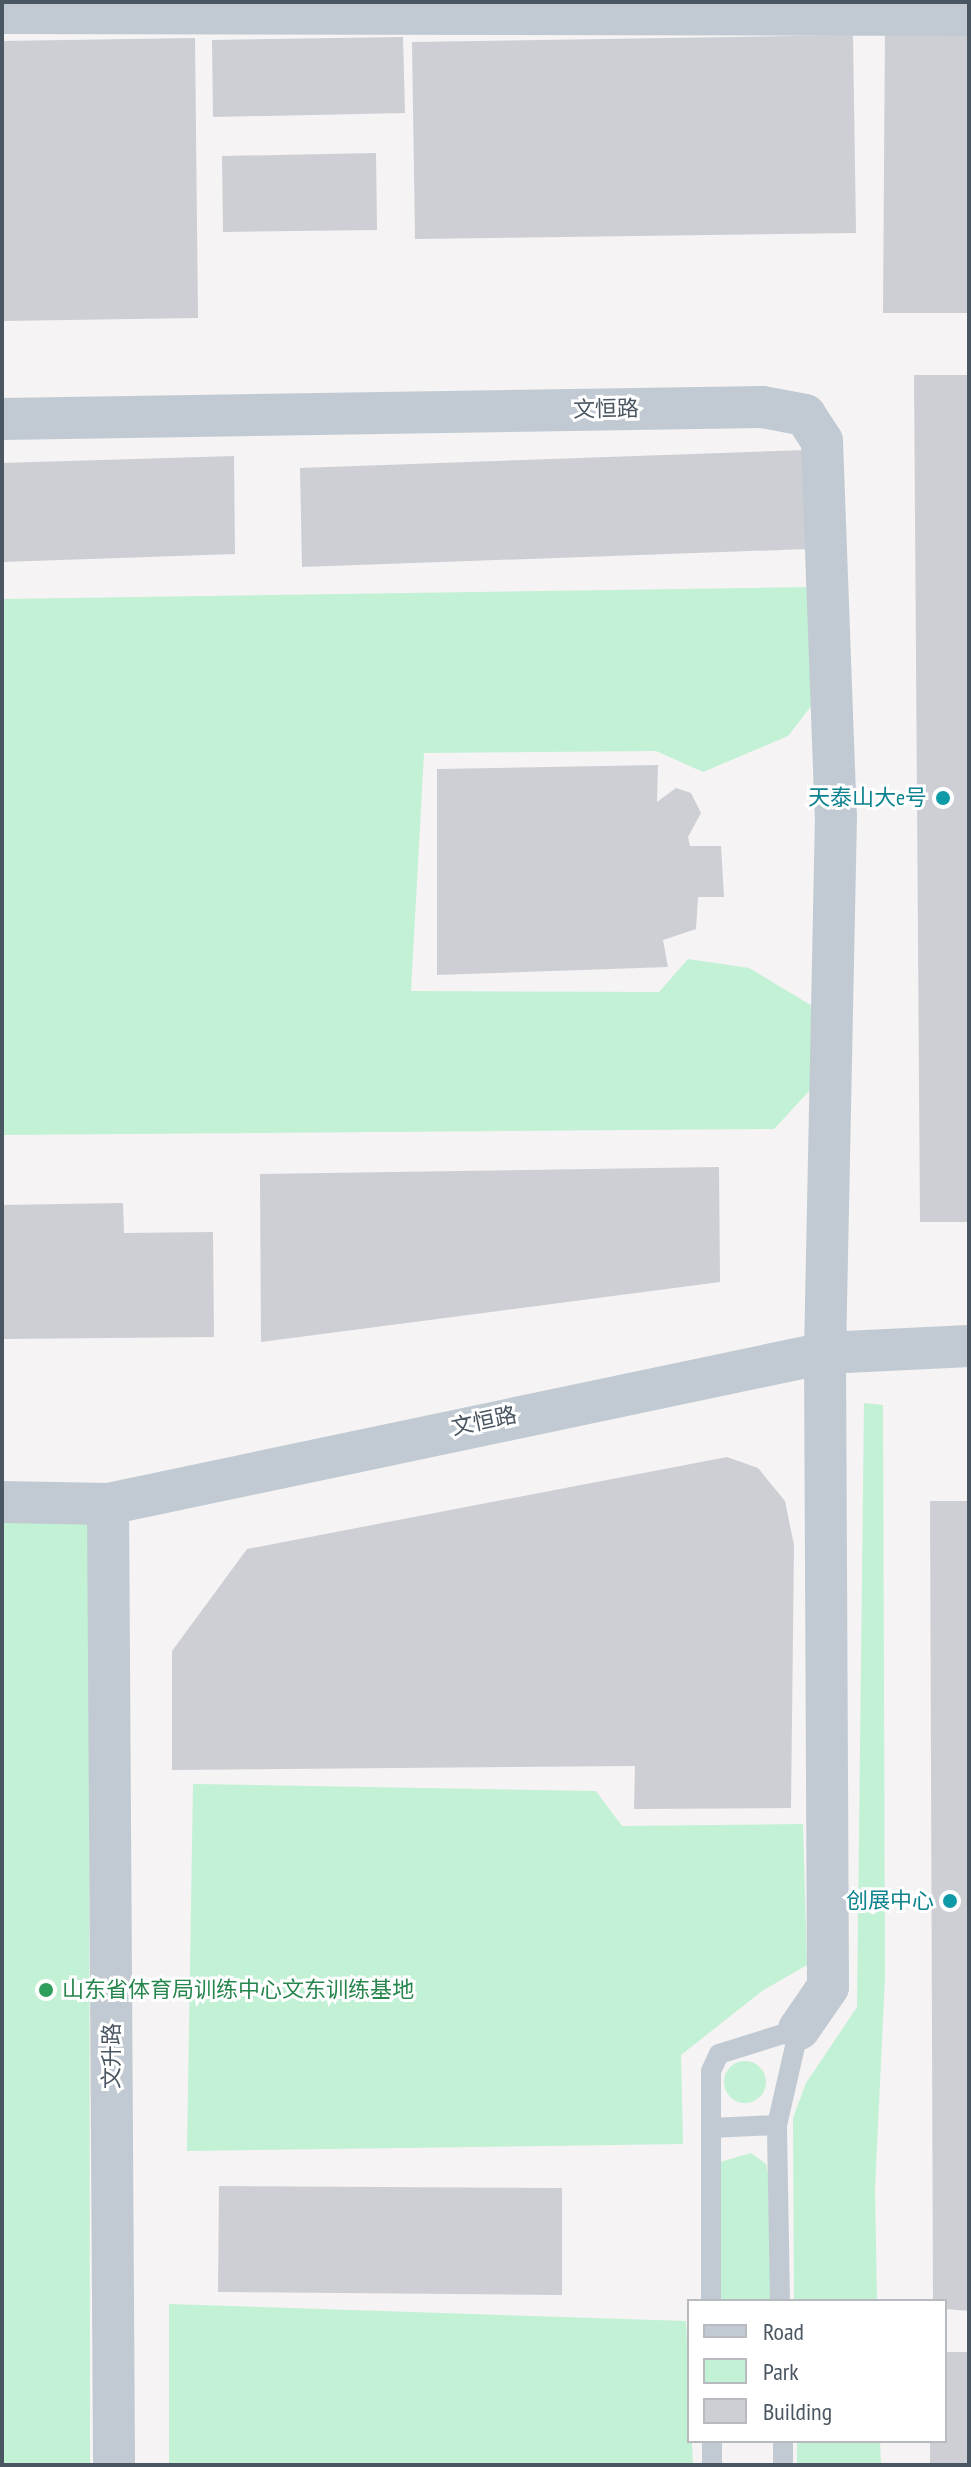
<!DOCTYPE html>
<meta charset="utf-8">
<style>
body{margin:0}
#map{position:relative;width:971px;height:2467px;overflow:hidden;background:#f5f3f3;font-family:"PT Sans Narrow","Noto Sans SC",sans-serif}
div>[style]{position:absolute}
.green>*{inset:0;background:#c3f1d5}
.round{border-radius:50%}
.building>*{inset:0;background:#cdcfd5}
.lane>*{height:20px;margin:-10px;padding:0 10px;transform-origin:10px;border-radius:10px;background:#c1cad2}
.street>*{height:42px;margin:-21px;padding:0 21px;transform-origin:21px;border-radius:21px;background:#c1cad2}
.dots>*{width:22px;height:22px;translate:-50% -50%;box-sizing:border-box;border:4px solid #fff;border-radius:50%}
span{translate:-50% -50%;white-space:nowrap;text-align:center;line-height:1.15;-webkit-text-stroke:6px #fff;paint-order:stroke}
.street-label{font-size:22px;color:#4a5661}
.culture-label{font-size:22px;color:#0d838f}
.right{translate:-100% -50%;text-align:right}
.leisure-label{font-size:22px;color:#27864d}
.left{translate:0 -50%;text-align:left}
.frame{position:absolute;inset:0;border:4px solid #4a5661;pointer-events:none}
.legend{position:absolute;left:687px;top:2299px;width:260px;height:144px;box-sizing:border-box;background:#fff;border:2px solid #b7bbc0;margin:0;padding:10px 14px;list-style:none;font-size:24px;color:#4a5661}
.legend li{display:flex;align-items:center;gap:16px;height:40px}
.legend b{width:40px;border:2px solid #b7bbc0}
</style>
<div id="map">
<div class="green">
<div style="clip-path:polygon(808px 587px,815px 701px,788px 736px,703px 772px,656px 751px,424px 753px,411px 991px,659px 992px,688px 959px,749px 968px,822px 1012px,824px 1075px,774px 1129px,2px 1135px,2px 599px)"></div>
<div style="clip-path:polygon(864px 1403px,883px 1405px,885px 1977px,875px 2189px,877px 2301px,794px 2301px,793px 2118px,806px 2083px,857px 2007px)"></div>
<div style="clip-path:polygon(89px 1514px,90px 2465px,2px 2465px,2px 1515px)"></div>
<div style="clip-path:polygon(193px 1784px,596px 1791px,622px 1826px,803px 1824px,807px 1965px,762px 1991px,681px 2055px,683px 2144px,187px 2151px)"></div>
<div class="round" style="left:724px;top:2061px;width:42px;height:42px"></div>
<div style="clip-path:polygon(751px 2153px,766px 2164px,768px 2173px,771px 2301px,718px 2301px,720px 2162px)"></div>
<div style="clip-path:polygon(169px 2304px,686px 2321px,693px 2465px,169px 2465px)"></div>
<div style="clip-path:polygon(797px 2441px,880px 2441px,881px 2465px,797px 2465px)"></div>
</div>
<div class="building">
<div style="clip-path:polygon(885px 26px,969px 27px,969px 313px,883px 313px)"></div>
<div style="clip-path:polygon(853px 35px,856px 233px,415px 239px,412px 42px)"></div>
<div style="clip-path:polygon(403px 37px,405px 113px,213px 117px,212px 40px)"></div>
<div style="clip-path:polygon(195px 38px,198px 318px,2px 321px,2px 41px)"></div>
<div style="clip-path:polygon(376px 153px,377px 230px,223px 232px,222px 156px)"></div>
<div style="clip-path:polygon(914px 375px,969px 375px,969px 1222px,920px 1222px)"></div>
<div style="clip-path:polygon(807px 450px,808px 549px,302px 567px,300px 468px)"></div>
<div style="clip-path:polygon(234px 456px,235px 554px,2px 562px,2px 463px)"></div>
<div style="clip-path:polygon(658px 765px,657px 802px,676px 788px,691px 793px,701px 813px,688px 837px,690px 846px,721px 846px,724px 897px,698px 897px,696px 929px,663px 940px,668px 967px,437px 975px,437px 769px)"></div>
<div style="clip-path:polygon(719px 1167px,720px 1282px,261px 1342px,260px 1174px)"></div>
<div style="clip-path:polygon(123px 1203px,124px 1233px,213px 1232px,214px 1337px,2px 1339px,2px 1205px)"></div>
<div style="clip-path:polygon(727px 1457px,758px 1468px,785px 1501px,794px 1545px,791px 1808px,634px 1809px,635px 1766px,172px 1770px,172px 1651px,247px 1549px)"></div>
<div style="clip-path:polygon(930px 1501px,969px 1501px,969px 2311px,945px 2309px,945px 2301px,933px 2301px)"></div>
<div style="clip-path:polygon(219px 2186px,562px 2188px,562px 2295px,218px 2292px)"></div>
<div style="clip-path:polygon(945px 2352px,969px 2352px,969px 2465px,930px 2465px,930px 2441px,945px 2441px)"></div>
</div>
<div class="lane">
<div style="left:711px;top:2128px;width:66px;rotate:-2.6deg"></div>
<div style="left:711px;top:2301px;width:230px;rotate:-90deg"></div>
<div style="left:711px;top:2071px;width:19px;rotate:-65deg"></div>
<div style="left:719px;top:2054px;width:84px;rotate:-17.4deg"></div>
<div style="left:780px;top:2301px;width:176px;rotate:-91deg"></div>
<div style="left:777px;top:2125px;width:98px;rotate:-77.1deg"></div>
<div style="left:712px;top:2441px;width:24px;rotate:90deg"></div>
<div style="left:783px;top:2441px;width:24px;rotate:90deg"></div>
</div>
<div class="street">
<div style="left:2px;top:13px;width:967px;rotate:0.12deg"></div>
<div style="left:2px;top:419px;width:760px;rotate:-0.9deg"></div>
<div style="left:762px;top:407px;width:44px;rotate:10.5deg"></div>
<div style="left:805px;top:415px;width:31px;rotate:57deg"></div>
<div style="left:822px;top:441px;width:374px;rotate:87.9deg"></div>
<div style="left:836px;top:815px;width:538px;rotate:91.17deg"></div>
<div style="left:825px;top:1353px;width:634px;rotate:89.73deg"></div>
<div style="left:828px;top:1987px;width:51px;rotate:124.6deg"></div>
<div style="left:2px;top:1502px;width:106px;rotate:1.1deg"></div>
<div style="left:108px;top:1504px;width:733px;rotate:-11.89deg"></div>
<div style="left:825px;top:1353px;width:144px;rotate:-2.8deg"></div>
<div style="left:108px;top:1504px;width:961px;rotate:89.64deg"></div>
</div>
<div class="dots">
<div style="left:943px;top:798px;background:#0f9aa8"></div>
<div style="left:950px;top:1901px;background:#0f9aa8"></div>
<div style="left:46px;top:1990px;background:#2e9e5b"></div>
</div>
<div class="street-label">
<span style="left:606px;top:409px;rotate:-1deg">文恒路</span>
<span style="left:484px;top:1421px;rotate:-12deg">文恒路</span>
<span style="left:112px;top:2056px;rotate:-90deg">文升路</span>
</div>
<div class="culture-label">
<span class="right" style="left:927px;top:798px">天泰山大e号</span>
<span class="right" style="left:934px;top:1901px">创展中心</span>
</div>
<div class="leisure-label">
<span class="left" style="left:62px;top:1990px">山东省体育局训练中心文东训练基地</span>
</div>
<div class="frame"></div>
<ul class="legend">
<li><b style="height:10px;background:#c1cad2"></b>Road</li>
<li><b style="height:22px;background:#c3f1d5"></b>Park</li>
<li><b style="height:22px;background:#cdcfd5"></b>Building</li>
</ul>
</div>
